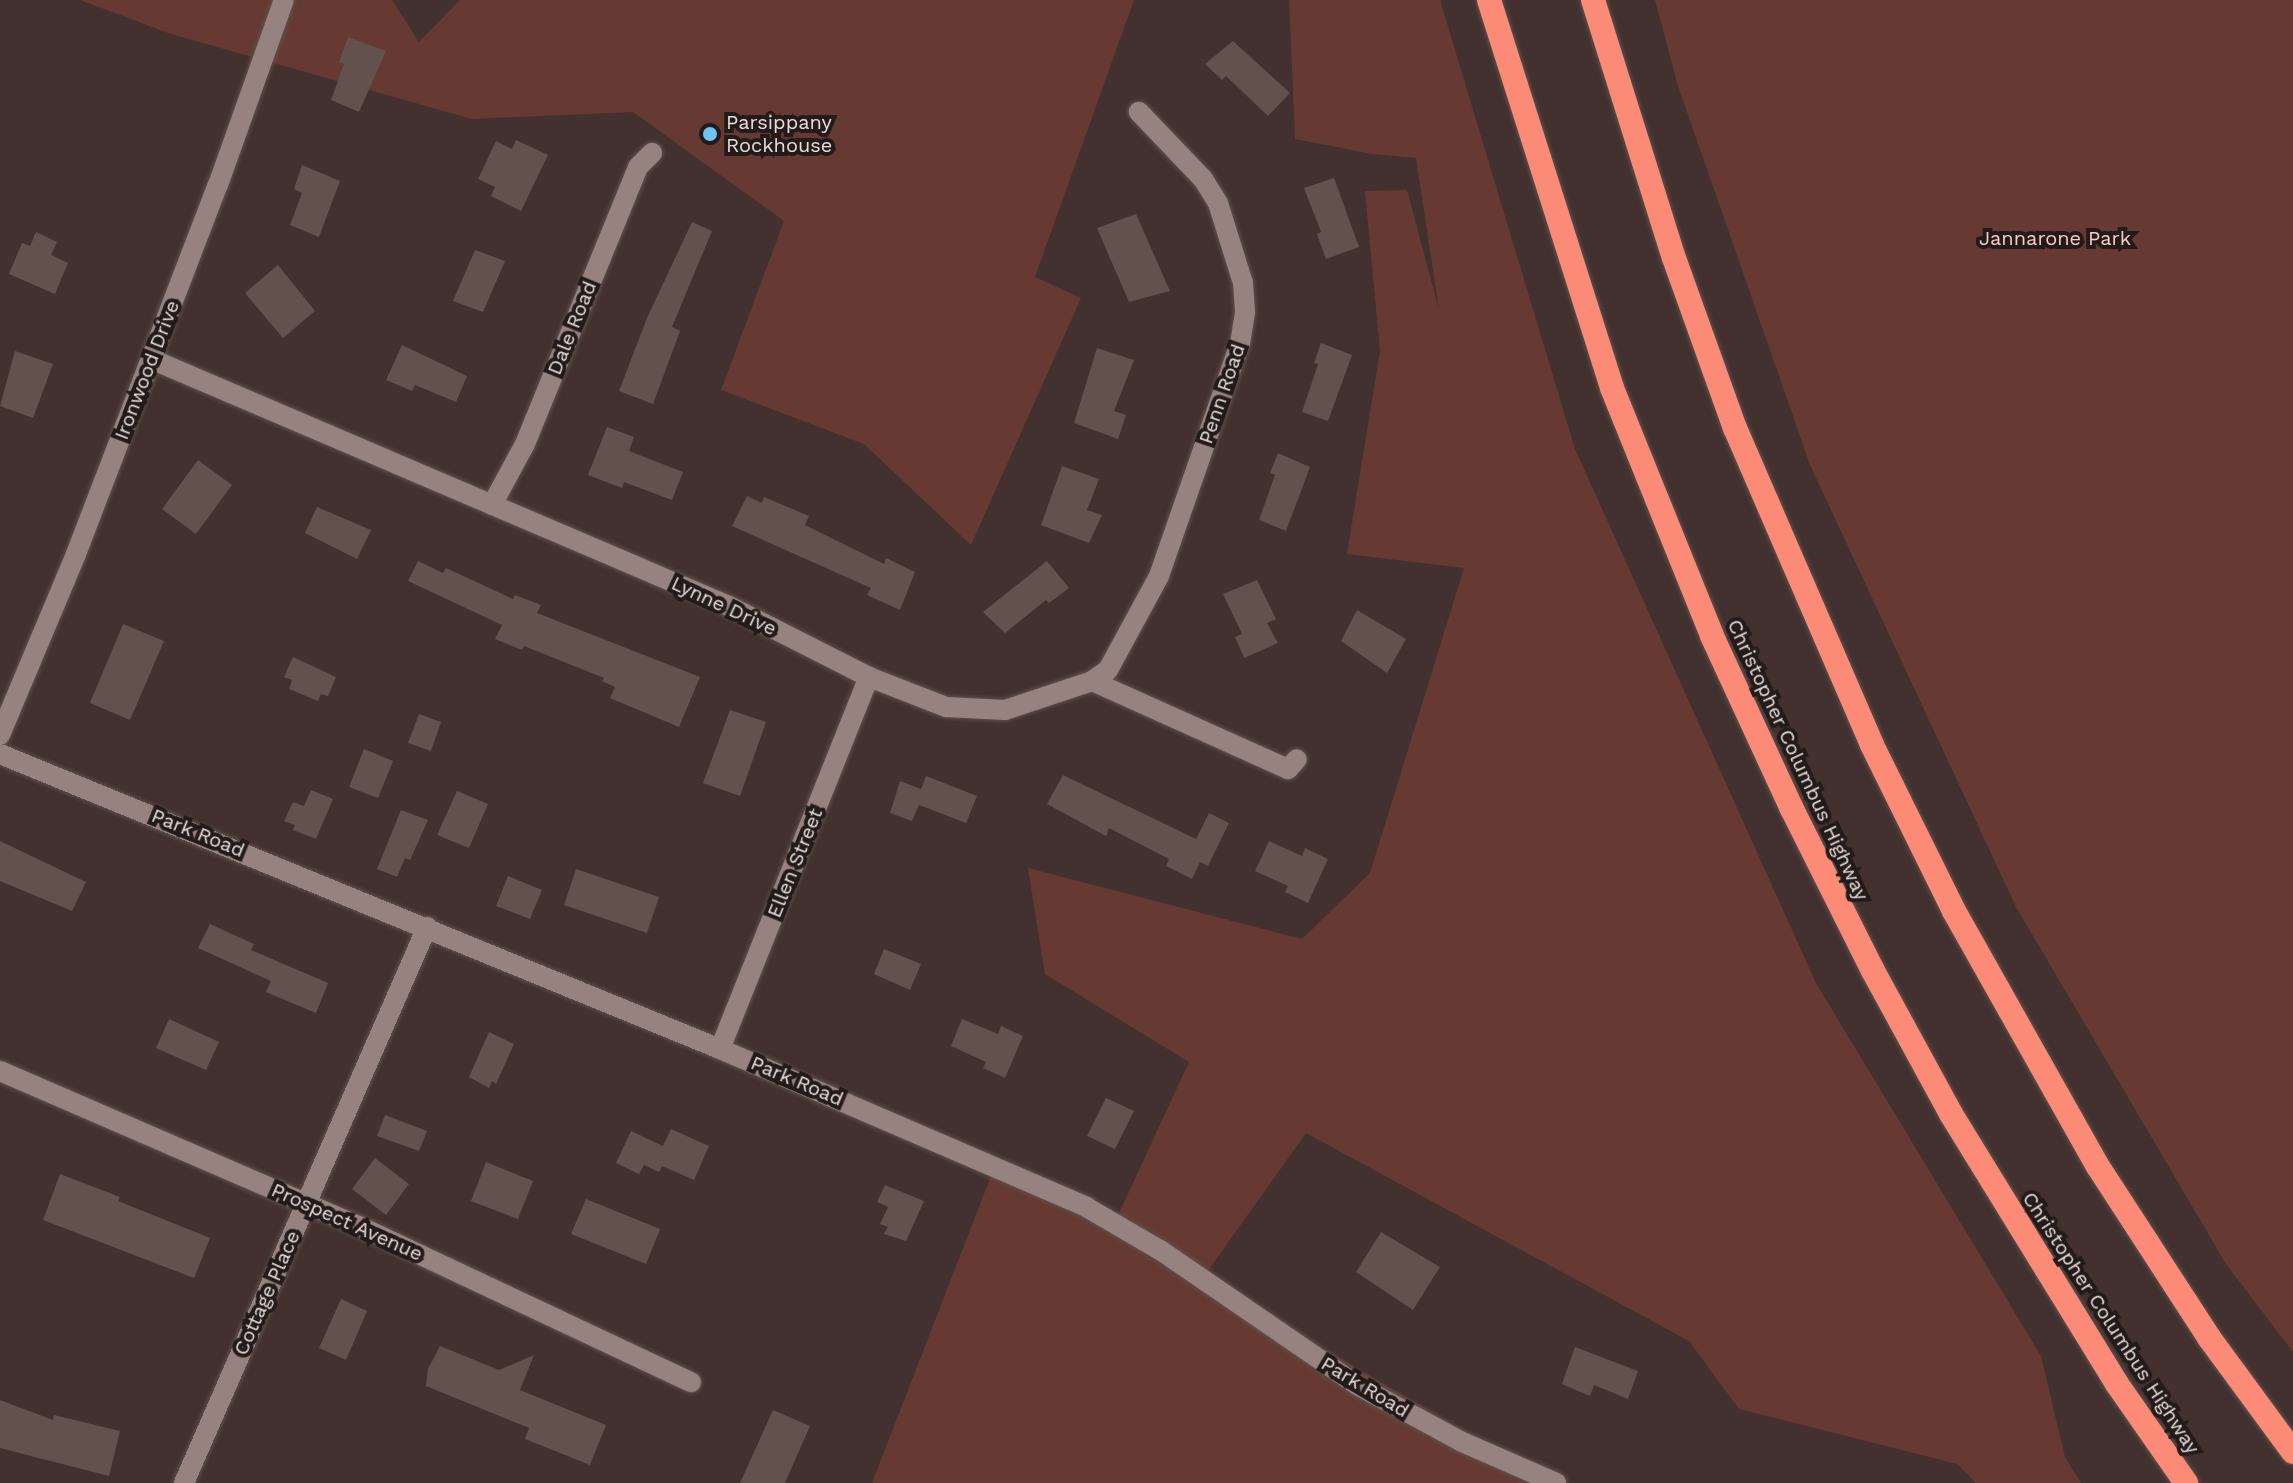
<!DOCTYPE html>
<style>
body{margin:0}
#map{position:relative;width:2293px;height:1483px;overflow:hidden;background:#42312e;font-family:"Work Sans",sans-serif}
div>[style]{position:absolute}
.green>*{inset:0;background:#663a32}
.building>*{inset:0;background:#63514d}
.roads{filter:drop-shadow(0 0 2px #5e504d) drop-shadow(0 0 2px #5e504d)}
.street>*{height:20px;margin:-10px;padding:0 10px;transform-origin:10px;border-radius:10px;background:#96837f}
.highway>*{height:24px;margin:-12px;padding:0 12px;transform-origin:12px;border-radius:12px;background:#fb8a77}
.dots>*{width:22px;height:22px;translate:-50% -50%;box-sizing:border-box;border:4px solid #231b1a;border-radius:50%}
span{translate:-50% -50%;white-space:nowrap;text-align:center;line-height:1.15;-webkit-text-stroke:8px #231b1a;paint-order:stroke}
.poi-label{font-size:20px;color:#e8dddb}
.left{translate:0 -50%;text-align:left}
.park-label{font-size:20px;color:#f8ccc4}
.street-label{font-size:20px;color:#e8dddb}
</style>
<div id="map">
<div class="green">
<div style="clip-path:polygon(80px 0,392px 0,419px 42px,460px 0,1134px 0,1035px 277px,1081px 298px,971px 545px,864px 444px,721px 390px,784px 221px,633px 112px,472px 119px,171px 34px)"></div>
<div style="clip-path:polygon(1289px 0,1440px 0,1575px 449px,1816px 983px,2041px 1356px,2065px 1457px,2081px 1483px,1976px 1483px,1957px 1464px,1739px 1409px,1689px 1341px,1306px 1133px,1203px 1278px,1553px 1483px,872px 1483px,996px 1163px,1114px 1224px,1189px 1062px,1045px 974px,1028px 868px,1302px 939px,1370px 873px,1464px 568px,1347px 554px,1380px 351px,1365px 191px,1407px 190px,1439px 310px,1416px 158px,1372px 154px,1295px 139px)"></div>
<div style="clip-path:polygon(1655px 0,2293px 0,2293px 1352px,2226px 1264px,2016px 907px,1810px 465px,1678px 86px)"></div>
</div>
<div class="building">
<div style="clip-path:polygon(348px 37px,386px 51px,359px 112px,331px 100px,344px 64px,339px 62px)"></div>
<div style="clip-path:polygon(1233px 41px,1290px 93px,1268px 116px,1226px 76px,1222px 80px,1205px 64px)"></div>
<div style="clip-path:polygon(516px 140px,548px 155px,521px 211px,491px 196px,495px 187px,478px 179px,496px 141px,512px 149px)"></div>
<div style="clip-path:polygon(302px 165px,340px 181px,319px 237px,290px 225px,302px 193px,294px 189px)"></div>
<div style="clip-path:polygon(1334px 178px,1359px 247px,1326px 259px,1317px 234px,1321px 232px,1304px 188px)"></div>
<div style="clip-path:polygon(1136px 214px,1170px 291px,1129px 302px,1097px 228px)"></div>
<div style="clip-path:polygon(692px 222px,712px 231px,672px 327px,680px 331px,653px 404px,619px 391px,647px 318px)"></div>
<div style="clip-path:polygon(36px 232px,57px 242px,51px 255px,68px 263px,55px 294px,9px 274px,22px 243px,30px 246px)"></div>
<div style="clip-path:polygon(475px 250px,505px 261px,483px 312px,453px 301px)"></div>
<div style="clip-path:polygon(278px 265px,315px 311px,283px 338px,245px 293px)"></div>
<div style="clip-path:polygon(1321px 343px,1352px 355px,1328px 421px,1302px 412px,1318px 364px,1314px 363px)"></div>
<div style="clip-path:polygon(402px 345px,467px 376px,456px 402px,415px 385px,412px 391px,386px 380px)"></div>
<div style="clip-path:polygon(1097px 348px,1134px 360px,1114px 411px,1126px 415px,1118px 439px,1074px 423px)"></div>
<div style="clip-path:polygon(15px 351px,53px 364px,33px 418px,0 406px)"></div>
<div style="clip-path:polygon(607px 427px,634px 437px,629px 451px,683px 472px,672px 500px,624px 482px,622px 488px,588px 475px)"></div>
<div style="clip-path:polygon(1278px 453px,1310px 467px,1286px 531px,1259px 520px,1275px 475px,1270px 473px)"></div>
<div style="clip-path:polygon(198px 460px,232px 485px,196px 534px,162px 509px)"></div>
<div style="clip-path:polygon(1062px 466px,1099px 479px,1087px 510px,1102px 515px,1089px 543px,1041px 525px)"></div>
<div style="clip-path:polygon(747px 496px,762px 503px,764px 497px,809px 516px,805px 525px,884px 564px,886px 558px,915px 572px,900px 610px,867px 595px,871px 588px,732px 526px)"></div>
<div style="clip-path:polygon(317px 507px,371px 530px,357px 559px,305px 533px)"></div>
<div style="clip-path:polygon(418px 561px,443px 573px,446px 568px,513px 599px,515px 595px,541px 605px,537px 613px,700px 677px,679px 727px,610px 698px,615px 687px,602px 681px,604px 678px,524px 646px,522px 650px,495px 639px,502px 625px,408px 581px)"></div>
<div style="clip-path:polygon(1047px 561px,1069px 588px,1049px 603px,1046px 600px,1005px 633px,983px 612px)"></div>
<div style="clip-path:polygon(1257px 580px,1276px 619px,1267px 623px,1278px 643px,1244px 658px,1235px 637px,1242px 634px,1223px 594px)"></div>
<div style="clip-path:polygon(1357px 610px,1406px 639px,1387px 673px,1341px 641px)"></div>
<div style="clip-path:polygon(123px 624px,164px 641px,130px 720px,90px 703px)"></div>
<div style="clip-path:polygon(293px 657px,336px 677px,328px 696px,321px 694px,318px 701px,289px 689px,292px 680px,284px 677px)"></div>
<div style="clip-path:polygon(730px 710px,766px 722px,740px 796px,703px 783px)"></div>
<div style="clip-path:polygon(419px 714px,441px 722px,431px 751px,408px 743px)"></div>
<div style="clip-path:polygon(364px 749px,393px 761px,378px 798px,349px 787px)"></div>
<div style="clip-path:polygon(1063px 775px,1196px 839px,1209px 813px,1229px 823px,1208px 866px,1200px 862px,1192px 879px,1166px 866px,1169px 859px,1109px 828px,1106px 836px,1047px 804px)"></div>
<div style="clip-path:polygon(926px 776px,977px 796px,966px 823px,919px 805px,912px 821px,890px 813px,900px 781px,921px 789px)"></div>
<div style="clip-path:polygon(311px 790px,333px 799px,316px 839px,293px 830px,295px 825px,284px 821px,293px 802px,304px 806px)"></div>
<div style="clip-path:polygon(457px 791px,488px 804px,469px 848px,437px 835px)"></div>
<div style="clip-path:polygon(401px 810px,428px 820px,410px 860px,405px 858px,397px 877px,377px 869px)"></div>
<div style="clip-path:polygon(0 841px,86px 882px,72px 911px,0 881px)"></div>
<div style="clip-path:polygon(1269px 841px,1302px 856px,1305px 848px,1328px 859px,1308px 903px,1285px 892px,1288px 886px,1255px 871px)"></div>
<div style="clip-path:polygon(576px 869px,659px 897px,647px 933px,564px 905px)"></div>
<div style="clip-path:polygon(508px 876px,542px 890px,530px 919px,496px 906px)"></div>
<div style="clip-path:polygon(210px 924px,254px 944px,251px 950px,328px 983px,316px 1013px,266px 992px,271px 981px,198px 948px)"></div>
<div style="clip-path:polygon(884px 949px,921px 964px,910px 990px,874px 974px)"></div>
<div style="clip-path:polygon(169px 1019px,219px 1042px,206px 1070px,156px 1048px)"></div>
<div style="clip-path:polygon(962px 1019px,998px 1034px,1001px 1026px,1023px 1036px,1005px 1078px,983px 1068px,986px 1062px,951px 1046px)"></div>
<div style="clip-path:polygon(489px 1032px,514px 1044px,496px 1084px,492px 1081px,489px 1088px,469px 1077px)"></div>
<div style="clip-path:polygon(1106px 1098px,1134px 1111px,1115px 1149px,1087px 1136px)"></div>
<div style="clip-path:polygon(385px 1115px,427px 1131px,419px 1151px,377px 1136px)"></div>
<div style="clip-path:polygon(671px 1129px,709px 1146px,694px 1180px,662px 1166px,659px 1172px,644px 1165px,639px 1174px,616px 1163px,631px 1131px,663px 1146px)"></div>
<div style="clip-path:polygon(375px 1158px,409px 1184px,386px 1215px,352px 1189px)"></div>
<div style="clip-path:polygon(486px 1162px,533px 1181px,518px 1219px,471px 1201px)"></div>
<div style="clip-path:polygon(60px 1174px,120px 1197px,118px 1201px,210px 1238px,194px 1278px,43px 1220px)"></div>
<div style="clip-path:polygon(885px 1185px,924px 1201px,906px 1241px,884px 1234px,888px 1227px,880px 1224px,888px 1207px,877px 1202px)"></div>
<div style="clip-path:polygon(586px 1199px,660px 1229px,646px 1264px,571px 1234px)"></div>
<div style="clip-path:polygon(1381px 1232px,1440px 1267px,1413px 1310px,1356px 1272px)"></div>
<div style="clip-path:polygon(341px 1299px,367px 1311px,346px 1360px,319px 1348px)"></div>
<div style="clip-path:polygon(440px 1346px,499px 1370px,534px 1355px,520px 1390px,606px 1425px,590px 1465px,525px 1439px,529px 1428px,426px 1386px,428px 1369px)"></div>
<div style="clip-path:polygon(1575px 1347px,1638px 1371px,1628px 1399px,1594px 1385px,1590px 1396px,1562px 1384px)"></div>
<div style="clip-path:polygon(0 1400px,53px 1420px,54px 1415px,120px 1431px,109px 1476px,0 1448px)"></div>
<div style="clip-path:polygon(773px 1410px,810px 1426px,785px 1483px,740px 1483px)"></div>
</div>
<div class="roads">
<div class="street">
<div style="left:151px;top:359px;width:629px;rotate:23.14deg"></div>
<div style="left:729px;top:606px;width:157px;rotate:26.9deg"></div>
<div style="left:869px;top:677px;width:83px;rotate:21.3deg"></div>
<div style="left:946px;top:707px;width:59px;rotate:2.9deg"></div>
<div style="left:1005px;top:710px;width:92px;rotate:-18.4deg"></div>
<div style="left:1092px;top:681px;width:215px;rotate:24.2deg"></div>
<div style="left:1288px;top:769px;width:13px;rotate:-48deg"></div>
<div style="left:492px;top:505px;width:69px;rotate:-61.6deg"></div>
<div style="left:525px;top:444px;width:299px;rotate:-67.8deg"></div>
<div style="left:638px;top:167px;width:20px;rotate:-45deg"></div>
<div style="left:1092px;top:681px;width:19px;rotate:-35deg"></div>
<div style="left:1108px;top:670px;width:107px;rotate:-61.5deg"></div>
<div style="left:1159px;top:576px;width:246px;rotate:-70.8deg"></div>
<div style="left:1240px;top:344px;width:33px;rotate:-81deg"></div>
<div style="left:1245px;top:311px;width:28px;rotate:-94deg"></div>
<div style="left:1243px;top:283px;width:84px;rotate:-107.4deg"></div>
<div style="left:1218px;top:203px;width:28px;rotate:-122deg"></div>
<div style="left:1203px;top:179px;width:93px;rotate:-133.7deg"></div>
<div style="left:0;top:735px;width:196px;rotate:-67.2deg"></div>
<div style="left:76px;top:554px;width:395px;rotate:-69deg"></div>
<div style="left:218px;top:185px;width:196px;rotate:-70.4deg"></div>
<div style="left:0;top:754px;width:778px;rotate:22.28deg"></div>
<div style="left:720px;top:1049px;width:399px;rotate:23.3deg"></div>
<div style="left:1086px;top:1207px;width:86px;rotate:30.2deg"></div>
<div style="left:1160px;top:1250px;width:239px;rotate:34.4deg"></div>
<div style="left:1357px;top:1385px;width:117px;rotate:28.5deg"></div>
<div style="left:1460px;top:1441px;width:105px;rotate:23.6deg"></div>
<div style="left:720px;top:1049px;width:401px;rotate:-68.2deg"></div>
<div style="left:0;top:1071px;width:391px;rotate:23.4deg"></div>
<div style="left:359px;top:1226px;width:367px;rotate:25.2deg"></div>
<div style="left:184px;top:1483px;width:607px;rotate:-66.39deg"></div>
</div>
<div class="highway">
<div style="left:1489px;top:0;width:407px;rotate:72.4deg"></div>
<div style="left:1612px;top:388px;width:267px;rotate:68deg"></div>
<div style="left:1712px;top:636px;width:191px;rotate:65.2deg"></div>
<div style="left:1792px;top:809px;width:179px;rotate:63.4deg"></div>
<div style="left:1872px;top:969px;width:165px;rotate:61.4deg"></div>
<div style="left:1951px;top:1114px;width:317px;rotate:58.4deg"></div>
<div style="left:2117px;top:1384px;width:121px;rotate:55.1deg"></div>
<div style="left:1593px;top:0;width:270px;rotate:72.6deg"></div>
<div style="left:1674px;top:258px;width:181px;rotate:70.3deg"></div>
<div style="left:1735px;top:428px;width:345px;rotate:66.6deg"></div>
<div style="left:1872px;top:745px;width:185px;rotate:63.7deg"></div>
<div style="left:1954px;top:911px;width:291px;rotate:60.6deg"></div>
<div style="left:2097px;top:1165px;width:207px;rotate:57deg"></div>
<div style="left:2210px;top:1339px;width:140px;rotate:53.7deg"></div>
</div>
</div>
<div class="dots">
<div style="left:710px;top:134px;background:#72c1f5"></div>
</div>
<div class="poi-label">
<span class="left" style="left:726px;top:134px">Parsippany<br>Rockhouse</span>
</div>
<div class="park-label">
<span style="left:2055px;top:238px">Jannarone Park</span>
</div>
<div class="street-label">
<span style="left:572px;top:328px;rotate:-68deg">Dale Road</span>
<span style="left:147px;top:370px;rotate:-69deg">Ironwood Drive</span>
<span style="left:1222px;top:394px;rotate:-71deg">Penn Road</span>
<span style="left:724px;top:606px;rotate:25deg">Lynne Drive</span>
<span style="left:1798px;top:760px;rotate:65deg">Christopher Columbus Highway</span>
<span style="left:198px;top:833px;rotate:22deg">Park Road</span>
<span style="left:795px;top:863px;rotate:-68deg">Ellen Street</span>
<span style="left:797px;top:1081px;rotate:23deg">Park Road</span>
<span style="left:347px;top:1222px;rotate:24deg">Prospect Avenue</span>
<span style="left:267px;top:1293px;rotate:-66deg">Cottage Place</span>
<span style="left:2111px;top:1323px;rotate:57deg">Christopher Columbus Highway</span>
<span style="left:1365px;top:1387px;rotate:31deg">Park Road</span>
</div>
</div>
